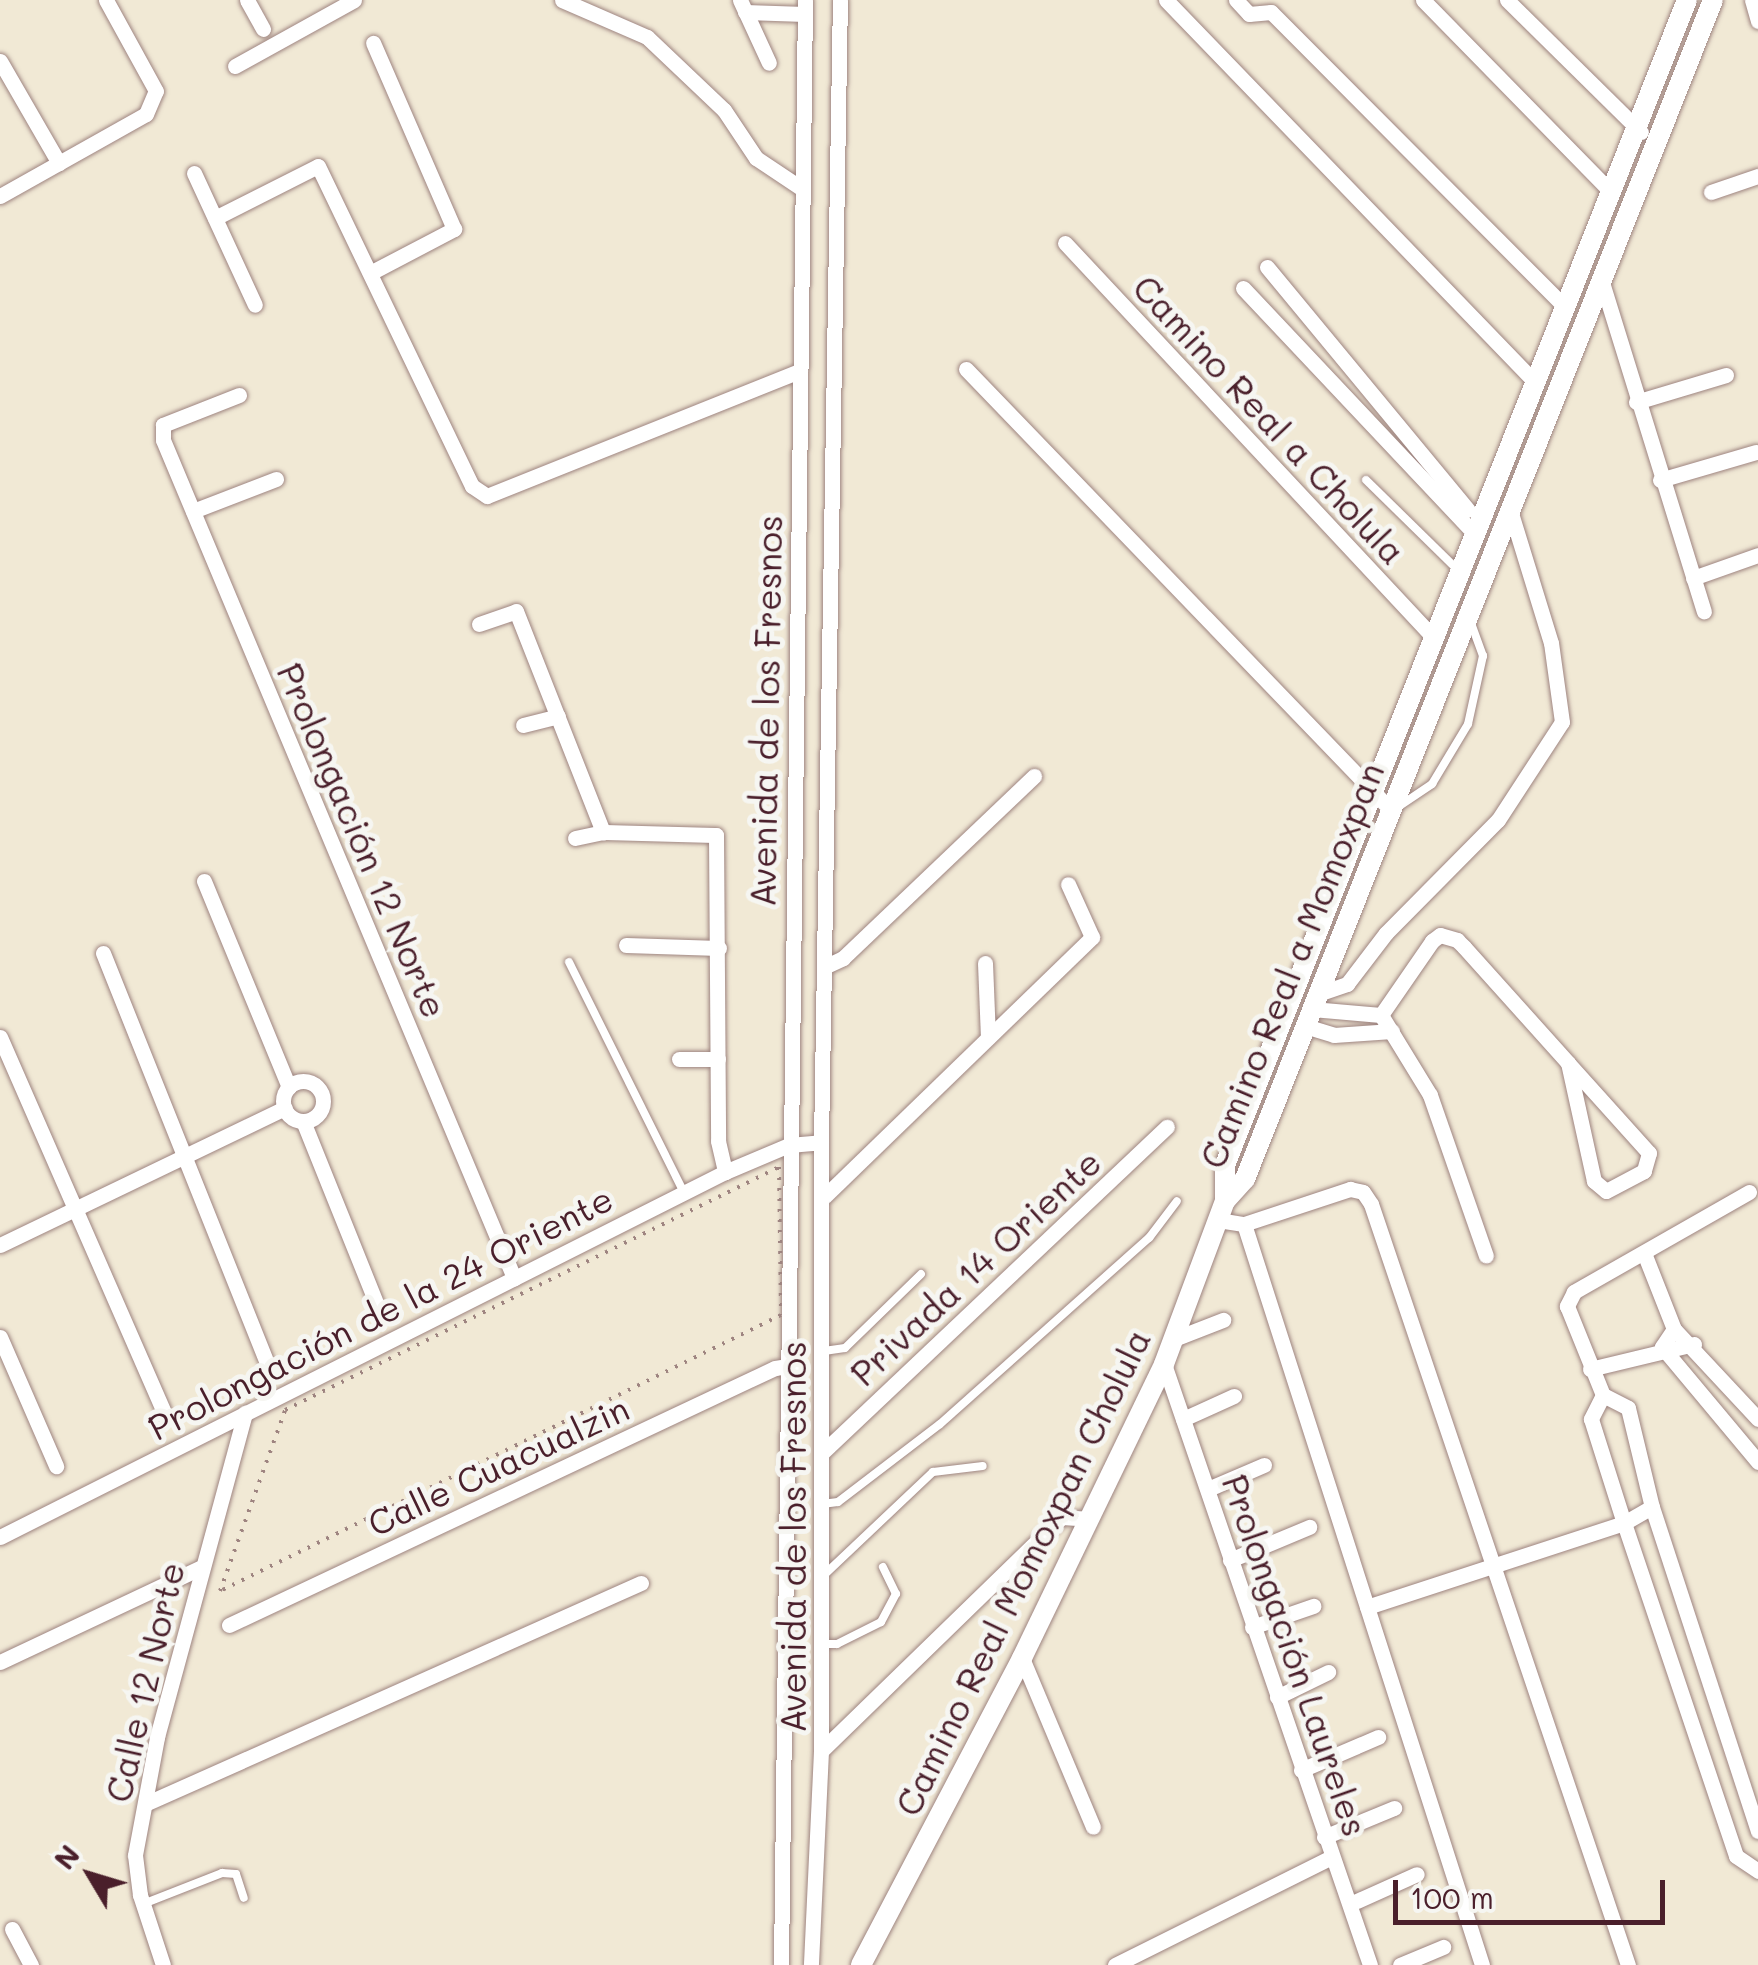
<!DOCTYPE html>
<meta charset="utf-8">
<style>
body{margin:0}
#map{position:relative;width:1758px;height:1965px;overflow:hidden;background:#f1e9d5;font-family:Mali,sans-serif}
div>[style]{position:absolute}
.path>*{height:4px;margin-top:-2px;transform-origin:0;background:repeating-linear-gradient(90deg,#9e8480 0 2.5px,transparent 0 10.5px)}
.roads{filter:drop-shadow(0 0 2px #9e8480) drop-shadow(0 0 2px #9e8480)}
.lane>*{height:8px;margin:-4px;padding:0 4px;transform-origin:4px;border-radius:4px;background:#fff}
.street>*{height:15px;margin:-7.5px;padding:0 7.5px;transform-origin:7.5px;border-radius:7.5px;background:#fff}
.street>.ring{margin:-7.5px;padding:0;box-sizing:content-box;background:none;border:15px solid #fff;border-radius:50%}
.secondary>*{height:20px;margin:-10px;padding:0 10px;transform-origin:10px;border-radius:10px;background:#fff}
span{translate:-50% -50%;white-space:nowrap;text-align:center;line-height:1.15;-webkit-text-stroke:10px #f6f6f2;paint-order:stroke}
.street-label{font-size:35px;color:#4a1f2b}
.north{position:absolute;left:40px;top:1825px;width:100px;height:100px;-webkit-text-stroke:8px #f6f6f2;paint-order:stroke;rotate:308deg;font-size:28px;font-weight:700;line-height:40px;text-align:center;color:#4a1f2b}
.north::after{content:'';display:block;margin:auto;width:35px;height:45px;background:#4a1f2b;clip-path:polygon(50% 0,100% 100%,50% 72%,0 100%)}
.scale{position:absolute;left:1393px;top:1880px;width:272px;height:45px;box-sizing:border-box;border:5px solid #4a1f2b;border-top:0;padding-left:12px;font-size:30px;line-height:35px;white-space:nowrap;color:#4a1f2b;-webkit-text-stroke:8px #f6f6f2;paint-order:stroke}
</style>
<div id="map">
<div class="path">
<div style="left:779px;top:1167px;width:148px;rotate:89.2deg"></div>
<div style="left:781px;top:1315px;width:625px;rotate:153.8deg"></div>
<div style="left:220px;top:1591px;width:192px;rotate:-70.2deg"></div>
<div style="left:285px;top:1410px;width:551px;rotate:-26.19deg"></div>
</div>
<div class="roads">
<div class="lane">
<div style="left:1366px;top:480px;width:129px;rotate:44.4deg"></div>
<div style="left:1395px;top:809px;width:45px;rotate:-34deg"></div>
<div style="left:1432px;top:784px;width:70px;rotate:-59deg"></div>
<div style="left:1468px;top:724px;width:70px;rotate:-77.6deg"></div>
<div style="left:1483px;top:656px;width:35px;rotate:-110deg"></div>
<div style="left:569px;top:962px;width:258px;rotate:63.5deg"></div>
<div style="left:824px;top:1351px;width:21px;rotate:-8deg"></div>
<div style="left:845px;top:1348px;width:106px;rotate:-44.2deg"></div>
<div style="left:822px;top:1504px;width:16px;rotate:-7deg"></div>
<div style="left:838px;top:1502px;width:128px;rotate:-37.4deg"></div>
<div style="left:940px;top:1424px;width:280px;rotate:-41.7deg"></div>
<div style="left:1149px;top:1238px;width:46px;rotate:-52.9deg"></div>
<div style="left:824px;top:1575px;width:150px;rotate:-43.4deg"></div>
<div style="left:933px;top:1472px;width:50px;rotate:-6.8deg"></div>
<div style="left:819px;top:1644px;width:18px"></div>
<div style="left:837px;top:1644px;width:49px;rotate:-26.6deg"></div>
<div style="left:881px;top:1622px;width:32px;rotate:-62deg"></div>
<div style="left:896px;top:1594px;width:30px;rotate:-116deg"></div>
<div style="left:143px;top:1904px;width:85px;rotate:-21.4deg"></div>
<div style="left:222px;top:1873px;width:14px;rotate:4deg"></div>
<div style="left:236px;top:1874px;width:25px;rotate:72deg"></div>
</div>
<div class="street">
<div style="left:247px;top:0;width:33px;rotate:61deg"></div>
<div style="left:562px;top:0;width:93px;rotate:23.5deg"></div>
<div style="left:647px;top:37px;width:106px;rotate:43.5deg"></div>
<div style="left:724px;top:110px;width:58px;rotate:56.3deg"></div>
<div style="left:756px;top:158px;width:54px;rotate:33.7deg"></div>
<div style="left:740px;top:0;width:69px;rotate:65.3deg"></div>
<div style="left:1166px;top:0;width:527px;rotate:46deg"></div>
<div style="left:1236px;top:0;width:19px;rotate:47deg"></div>
<div style="left:1249px;top:14px;width:22px;rotate:-5deg"></div>
<div style="left:1423px;top:0;width:266px;rotate:45.6deg"></div>
<div style="left:1507px;top:0;width:188px;rotate:44.6deg"></div>
<div style="left:1752px;top:0;width:22px;rotate:74deg"></div>
<div style="left:745px;top:12px;width:60px;rotate:1.9deg"></div>
<div style="left:1271px;top:12px;width:414px;rotate:45.1deg"></div>
<div style="left:0;top:61px;width:118px;rotate:60deg"></div>
<div style="left:235px;top:66px;width:136px;rotate:-29deg"></div>
<div style="left:194px;top:173px;width:145px;rotate:65.2deg"></div>
<div style="left:1711px;top:192px;width:50px;rotate:-18.8deg"></div>
<div style="left:0;top:196px;width:167px;rotate:-29.3deg"></div>
<div style="left:146px;top:114px;width:25px;rotate:-67deg"></div>
<div style="left:156px;top:91px;width:104px;rotate:-118.8deg"></div>
<div style="left:215px;top:218px;width:115px;rotate:-26.8deg"></div>
<div style="left:318px;top:166px;width:355px;rotate:64.3deg"></div>
<div style="left:472px;top:486px;width:18px;rotate:34deg"></div>
<div style="left:487px;top:496px;width:337px;rotate:-21.8deg"></div>
<div style="left:1065px;top:243px;width:538px;rotate:46.96deg"></div>
<div style="left:1267px;top:267px;width:315px;rotate:50.4deg"></div>
<div style="left:372px;top:272px;width:93px;rotate:-27.7deg"></div>
<div style="left:454px;top:229px;width:203px;rotate:-113.5deg"></div>
<div style="left:1601px;top:279px;width:348px;rotate:72.8deg"></div>
<div style="left:1243px;top:288px;width:335px;rotate:46.7deg"></div>
<div style="left:966px;top:369px;width:612px;rotate:46.06deg"></div>
<div style="left:239px;top:395px;width:82px;rotate:158.5deg"></div>
<div style="left:163px;top:425px;width:15px;rotate:90deg"></div>
<div style="left:163px;top:440px;width:909px;rotate:67.27deg"></div>
<div style="left:1636px;top:402px;width:94px;rotate:-16.7deg"></div>
<div style="left:1660px;top:480px;width:100px;rotate:-16.3deg"></div>
<div style="left:193px;top:511px;width:89px;rotate:-21.1deg"></div>
<div style="left:1693px;top:578px;width:69px;rotate:-19.5deg"></div>
<div style="left:479px;top:624px;width:39px;rotate:-19deg"></div>
<div style="left:516px;top:611px;width:238px;rotate:68.5deg"></div>
<div style="left:523px;top:725px;width:36px;rotate:-14deg"></div>
<div style="left:575px;top:838px;width:29px;rotate:-12deg"></div>
<div style="left:603px;top:832px;width:113px;rotate:1.5deg"></div>
<div style="left:716px;top:835px;width:306px;rotate:89.6deg"></div>
<div style="left:718px;top:1141px;width:32px;rotate:77deg"></div>
<div style="left:204px;top:881px;width:223px;rotate:67.6deg"></div>
<div style="left:626px;top:945px;width:93px;rotate:1.8deg"></div>
<div style="left:103px;top:953px;width:438px;rotate:68.2deg"></div>
<div style="left:985px;top:963px;width:74px;rotate:87.7deg"></div>
<div style="left:824px;top:967px;width:21px;rotate:-25deg"></div>
<div style="left:843px;top:958px;width:264px;rotate:-43.6deg"></div>
<div style="left:1318px;top:994px;width:31px;rotate:-19deg"></div>
<div style="left:1347px;top:984px;width:64px;rotate:-52.6deg"></div>
<div style="left:1386px;top:933px;width:159px;rotate:-45.3deg"></div>
<div style="left:1498px;top:820px;width:117px;rotate:-56.9deg"></div>
<div style="left:1562px;top:722px;width:80px;rotate:-97.9deg"></div>
<div style="left:1551px;top:643px;width:139px;rotate:-107.1deg"></div>
<div style="left:1312px;top:1009px;width:69px;rotate:5deg"></div>
<div style="left:1381px;top:1015px;width:90px;rotate:-55.4deg"></div>
<div style="left:1432px;top:941px;width:10px;rotate:-37deg"></div>
<div style="left:1440px;top:935px;width:18px;rotate:16deg"></div>
<div style="left:1457px;top:940px;width:10px;rotate:45deg"></div>
<div style="left:1464px;top:947px;width:156px;rotate:48.1deg"></div>
<div style="left:1568px;top:1063px;width:121px;rotate:48deg"></div>
<div style="left:1649px;top:1153px;width:19px;rotate:106deg"></div>
<div style="left:1644px;top:1171px;width:43px;rotate:152.2deg"></div>
<div style="left:1606px;top:1191px;width:16px;rotate:-140deg"></div>
<div style="left:1594px;top:1181px;width:121px;rotate:-102.4deg"></div>
<div style="left:1381px;top:1015px;width:94px;rotate:58.5deg"></div>
<div style="left:1430px;top:1095px;width:170px;rotate:70.8deg"></div>
<div style="left:1305px;top:1026px;width:30px;rotate:17deg"></div>
<div style="left:1334px;top:1035px;width:58px;rotate:-3.9deg"></div>
<div style="left:0;top:1037px;width:409px;rotate:66.4deg"></div>
<div style="left:679px;top:1059px;width:39px"></div>
<div class="ring" style="left:283px;top:1081px;width:25px;height:25px"></div>
<div style="left:303px;top:1121px;width:198px;rotate:68.1deg"></div>
<div style="left:821px;top:1142px;width:1142px;rotate:-89.05deg"></div>
<div style="left:1749px;top:1192px;width:202px;rotate:150.3deg"></div>
<div style="left:1574px;top:1292px;width:16px;rotate:117deg"></div>
<div style="left:1567px;top:1306px;width:96px;rotate:68deg"></div>
<div style="left:1603px;top:1395px;width:28px;rotate:27deg"></div>
<div style="left:1628px;top:1408px;width:102px;rotate:76.4deg"></div>
<div style="left:1652px;top:1507px;width:341px;rotate:71.9deg"></div>
<div style="left:825px;top:1196px;width:372px;rotate:-44.1deg"></div>
<div style="left:1092px;top:937px;width:58px;rotate:-114.4deg"></div>
<div style="left:1218px;top:1220px;width:26px;rotate:9deg"></div>
<div style="left:1244px;top:1224px;width:778px;rotate:72.19deg"></div>
<div style="left:1244px;top:1224px;width:112px;rotate:-18.3deg"></div>
<div style="left:1350px;top:1189px;width:13px;rotate:13deg"></div>
<div style="left:1363px;top:1192px;width:14px;rotate:56deg"></div>
<div style="left:1371px;top:1204px;width:803px;rotate:71.34deg"></div>
<div style="left:0;top:1245px;width:316px;rotate:-25.7deg"></div>
<div style="left:1644px;top:1253px;width:82px;rotate:68.5deg"></div>
<div style="left:1674px;top:1329px;width:123px;rotate:47deg"></div>
<div style="left:1674px;top:1329px;width:22px;rotate:124deg"></div>
<div style="left:1662px;top:1347px;width:150px;rotate:50.1deg"></div>
<div style="left:0;top:1337px;width:141px;rotate:66.5deg"></div>
<div style="left:1174px;top:1339px;width:53px;rotate:-21.2deg"></div>
<div style="left:1164px;top:1364px;width:635px;rotate:71.08deg"></div>
<div style="left:1590px;top:1369px;width:107px;rotate:-13.5deg"></div>
<div style="left:1603px;top:1395px;width:27px;rotate:117deg"></div>
<div style="left:1591px;top:1419px;width:109px;rotate:72.4deg"></div>
<div style="left:1624px;top:1523px;width:351px;rotate:71.4deg"></div>
<div style="left:1736px;top:1856px;width:27px;rotate:34deg"></div>
<div style="left:1183px;top:1419px;width:56px;rotate:-24.3deg"></div>
<div style="left:824px;top:1451px;width:472px;rotate:-43.4deg"></div>
<div style="left:1208px;top:1489px;width:61px;rotate:-23.2deg"></div>
<div style="left:0;top:1537px;width:812px;rotate:-26.72deg"></div>
<div style="left:725px;top:1172px;width:69px;rotate:-22.9deg"></div>
<div style="left:789px;top:1145px;width:32px;rotate:-5deg"></div>
<div style="left:821px;top:1142px;width:609px;rotate:90deg"></div>
<div style="left:821px;top:1751px;width:214px;rotate:92.7deg"></div>
<div style="left:1230px;top:1560px;width:86px;rotate:-22.7deg"></div>
<div style="left:1367px;top:1607px;width:270px;rotate:-18.1deg"></div>
<div style="left:1624px;top:1523px;width:32px;rotate:-30deg"></div>
<div style="left:229px;top:1625px;width:603px;rotate:-25.21deg"></div>
<div style="left:775px;top:1368px;width:18px;rotate:-9deg"></div>
<div style="left:1252px;top:1627px;width:65px;rotate:-19deg"></div>
<div style="left:1022px;top:1658px;width:183px;rotate:67.2deg"></div>
<div style="left:0;top:1662px;width:221px;rotate:-25.2deg"></div>
<div style="left:1277px;top:1697px;width:57px;rotate:-26.1deg"></div>
<div style="left:821px;top:1751px;width:336px;rotate:-44.2deg"></div>
<div style="left:1062px;top:1517px;width:27px;rotate:4deg"></div>
<div style="left:1301px;top:1770px;width:84px;rotate:-23.2deg"></div>
<div style="left:145px;top:1804px;width:543px;rotate:-24.02deg"></div>
<div style="left:1324px;top:1837px;width:76px;rotate:-22.5deg"></div>
<div style="left:1350px;top:1904px;width:73px;rotate:-24.1deg"></div>
<div style="left:12px;top:1929px;width:41px;rotate:62.2deg"></div>
<div style="left:163px;top:1965px;width:74px;rotate:-108.2deg"></div>
<div style="left:140px;top:1895px;width:40px;rotate:-97.1deg"></div>
<div style="left:135px;top:1855px;width:120px;rotate:-79.4deg"></div>
<div style="left:157px;top:1737px;width:336px;rotate:-74.8deg"></div>
<div style="left:781px;top:1965px;width:1965px;rotate:-89.3deg"></div>
<div style="left:1115px;top:1965px;width:242px;rotate:-26.5deg"></div>
<div style="left:1400px;top:1965px;width:47px;rotate:-22.7deg"></div>
</div>
<div class="secondary">
<div style="left:1225px;top:1201px;width:30px;rotate:-48deg"></div>
<div style="left:1245px;top:1179px;width:1268px;rotate:-68.35deg"></div>
<div style="left:861px;top:1965px;width:347px;rotate:-62.3deg"></div>
<div style="left:1022px;top:1658px;width:326px;rotate:-64.2deg"></div>
<div style="left:1164px;top:1364px;width:174px;rotate:-69.5deg"></div>
<div style="left:1225px;top:1201px;width:36px;rotate:-90deg"></div>
<div style="left:1225px;top:1165px;width:1253px;rotate:-68.37deg"></div>
</div>
</div>
<div class="street-label">
<span style="left:1270px;top:419px;rotate:47deg">Camino Real a Cholula</span>
<span style="left:765px;top:711px;rotate:-89deg">Avenida de los Fresnos</span>
<span style="left:363px;top:840px;rotate:67deg">Prolongación 12 Norte</span>
<span style="left:1291px;top:965px;rotate:-68deg">Camino Real a Momoxpan</span>
<span style="left:975px;top:1267px;rotate:-43deg">Privada 14 Oriente</span>
<span style="left:380px;top:1312px;rotate:-27deg">Prolongación de la 24 Oriente</span>
<span style="left:498px;top:1465px;rotate:-25deg">Calle Cuacualzin</span>
<span style="left:792px;top:1537px;rotate:-90deg">Avenida de los Fresnos</span>
<span style="left:1022px;top:1572px;rotate:-64deg">Camino Real Momoxpan Cholula</span>
<span style="left:1296px;top:1655px;rotate:71deg">Prolongación Laureles</span>
<span style="left:144px;top:1682px;rotate:-77deg">Calle 12 Norte</span>
</div>
<div class="north">N</div>
<div class="scale">100 m</div>
</div>
